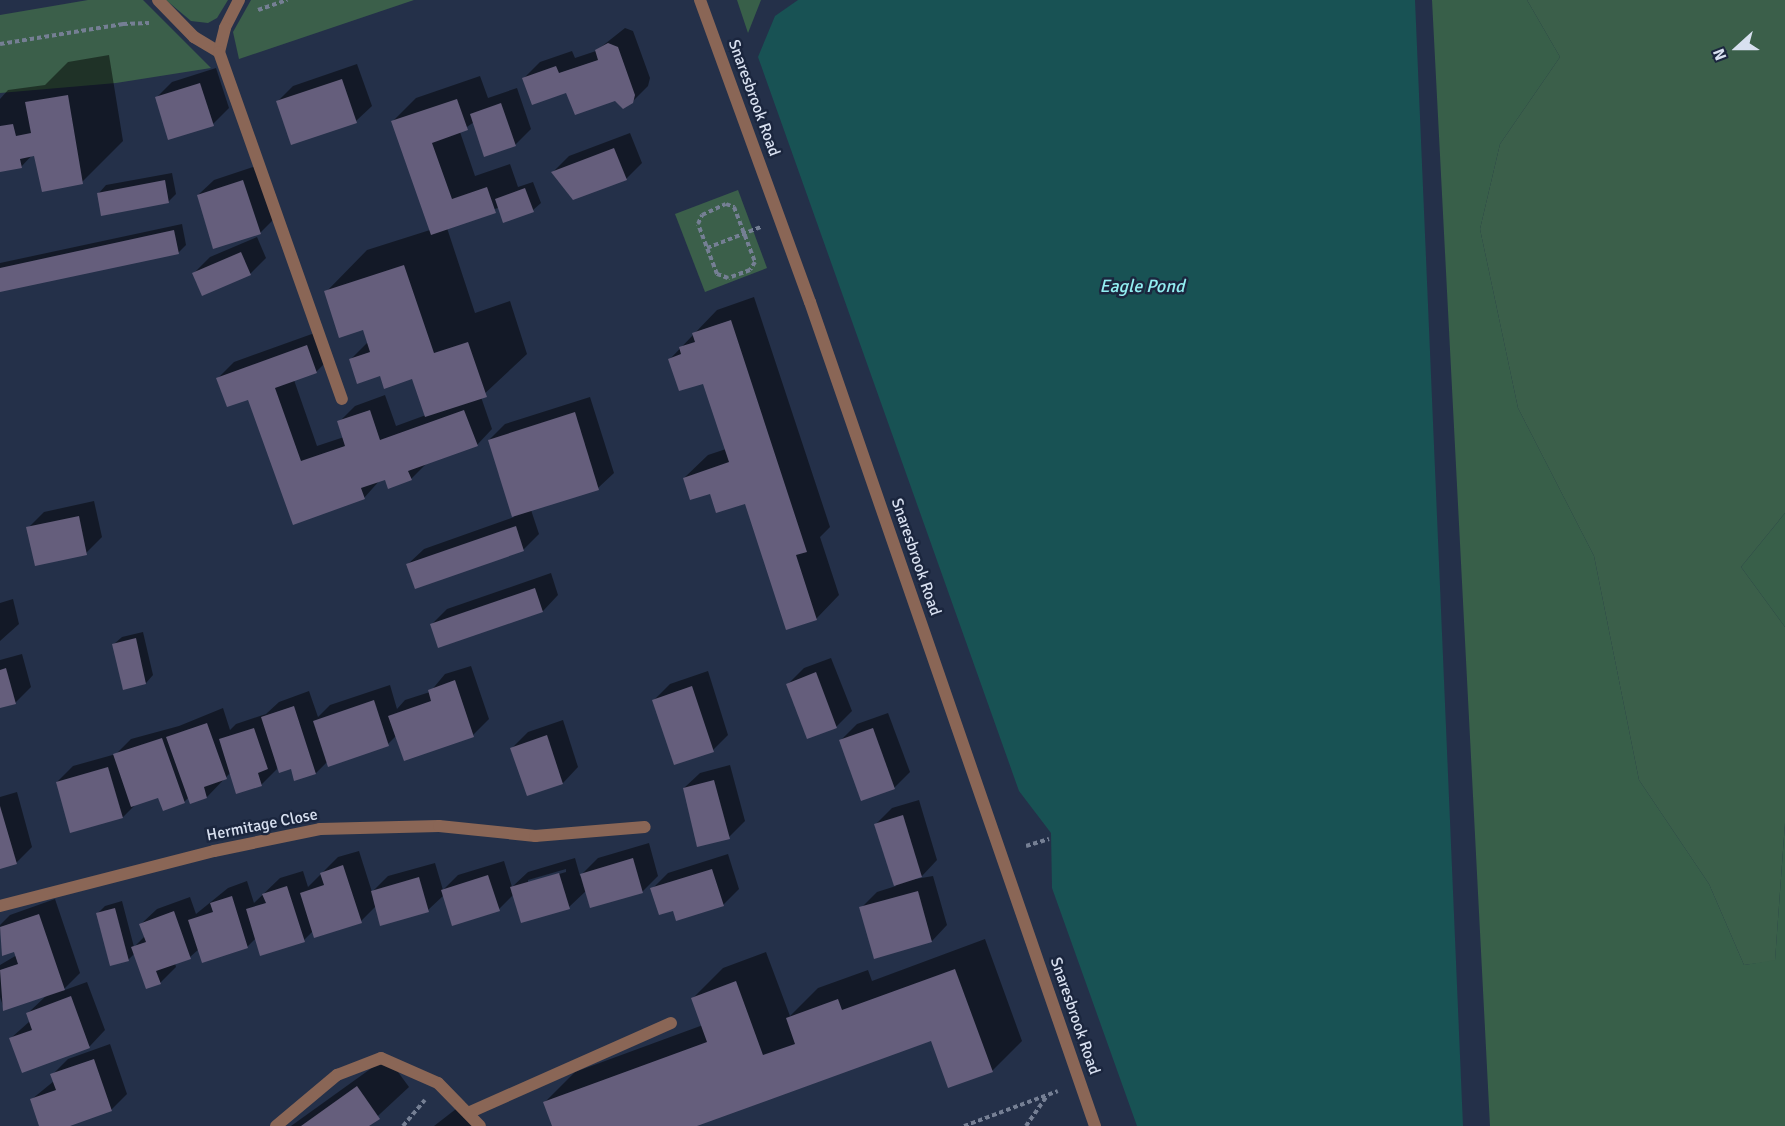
<!DOCTYPE html>
<style>
body{margin:0}
#map{position:relative;width:1785px;height:1126px;overflow:hidden;background:#243049;font-family:Signika,sans-serif}
div>[style]{position:absolute}
.green>*{inset:0;background:#3b5f4a}
.forest>*{inset:0;background:#385f49}
.water>*{inset:0;background:#185254}
.shadow>*{inset:0;background:#0007}
.building>*{inset:0;background:#655e7c}
.path>*{height:4px;margin-top:-2px;transform-origin:0;background:repeating-linear-gradient(90deg,#757f94 0 4.5px,transparent 0 7.5px)}
.service>*{height:12px;margin:-6px;padding:0 6px;transform-origin:6px;border-radius:6px;background:#8a6656}
.minor>*{height:12px;margin:-6px;padding:0 6px;transform-origin:6px;border-radius:6px;background:#8a6656}
.tertiary>*{height:12px;margin:-6px;padding:0 6px;transform-origin:6px;border-radius:6px;background:#8a6656}
span{translate:-50% -50%;white-space:nowrap;text-align:center;line-height:1.15;-webkit-text-stroke:5px #1b263e;paint-order:stroke}
.street-label{font-size:16px;color:#d8e0f0}
.water-label{font-size:18px;color:#92eef1;font-style:italic}
.north{position:absolute;left:1707px;top:18px;width:60px;height:60px;-webkit-text-stroke:4px #1b263e;paint-order:stroke;rotate:249deg;font-size:16px;font-weight:700;line-height:24px;text-align:center;color:#d8e0f0}
.north::after{content:'';display:block;margin:auto;width:21px;height:27px;background:#d8e0f0;clip-path:polygon(50% 0,100% 100%,50% 72%,0 100%)}
</style>
<div id="map">
<div class="green">
<div style="clip-path:polygon(88px 0,143px 0,211px 68px,116px 83px,0 93px,0 15px)"></div>
<div style="clip-path:polygon(166px 0,228px 0,217px 18px,208px 23px,191px 21px)"></div>
<div style="clip-path:polygon(251px 0,414px 0,239px 59px,233px 32px)"></div>
<div style="clip-path:polygon(1527px 0,1785px 0,1785px 513px,1741px 567px,1785px 627px,1785px 823px,1775px 961px,1744px 965px,1709px 884px,1639px 780px,1594px 556px,1518px 408px,1480px 229px,1500px 144px,1560px 57px)"></div>
<div style="clip-path:polygon(738px 190px,767px 268px,705px 292px,675px 214px)"></div>
</div>
<div class="forest">
<div style="clip-path:polygon(737px 0,761px 0,748px 33px)"></div>
<div style="clip-path:polygon(1432px 0,1527px 0,1560px 57px,1500px 144px,1480px 229px,1518px 408px,1594px 556px,1639px 780px,1709px 884px,1744px 965px,1775px 960px,1785px 823px,1785px 1126px,1490px 1126px)"></div>
<div style="clip-path:polygon(1785px 513px,1785px 627px,1741px 567px)"></div>
</div>
<div class="water">
<div style="clip-path:polygon(798px 0,1415px 0,1463px 1126px,1137px 1126px,1052px 888px,1051px 833px,1019px 791px,758px 57px,775px 16px)"></div>
</div>
<div class="shadow">
<div style="clip-path:polygon(625px 28px,633px 31px,650px 78px,648px 86px,632px 102px,566px 91px,524px 78px,540px 62px,572px 51px,575px 58px,596px 51px)"></div>
<div style="clip-path:polygon(109px 55px,123px 141px,82px 182px,34px 153px,21px 167px,0 170px,0 99px,8px 90px,45px 85px,68px 62px)"></div>
<div style="clip-path:polygon(357px 64px,372px 106px,356px 121px,278px 101px,293px 86px)"></div>
<div style="clip-path:polygon(216px 68px,229px 108px,213px 124px,156px 98px,172px 82px)"></div>
<div style="clip-path:polygon(480px 76px,488px 98px,517px 88px,531px 129px,515px 145px,474px 122px,460px 132px,475px 176px,510px 164px,518px 187px,533px 182px,541px 203px,533px 210px,500px 207px,447px 228px,475px 313px,510px 301px,527px 354px,481px 397px,492px 429px,477px 445px,427px 463px,411px 479px,380px 480px,364px 498px,294px 523px,249px 398px,218px 378px,234px 362px,323px 330px,332px 356px,316px 372px,294px 380px,317px 446px,344px 437px,339px 422px,355px 406px,385px 395px,396px 426px,426px 415px,413px 377px,381px 374px,351px 359px,368px 342px,364px 328px,326px 292px,367px 250px,430px 230px,393px 121px,416px 98px)"></div>
<div style="clip-path:polygon(630px 133px,642px 163px,626px 179px,553px 172px,569px 156px)"></div>
<div style="clip-path:polygon(259px 165px,276px 217px,260px 233px,198px 195px,214px 180px)"></div>
<div style="clip-path:polygon(172px 173px,176px 194px,168px 202px,99px 193px,106px 185px)"></div>
<div style="clip-path:polygon(182px 224px,186px 245px,179px 252px,0 291px,0 263px)"></div>
<div style="clip-path:polygon(257px 237px,266px 258px,250px 274px,194px 273px,210px 257px)"></div>
<div style="clip-path:polygon(754px 297px,830px 527px,820px 537px,839px 595px,816px 619px,746px 502px,711px 492px,684px 478px,708px 455px,726px 449px,704px 382px,670px 359px,717px 310px)"></div>
<div style="clip-path:polygon(590px 397px,614px 473px,598px 488px,531px 510px,539px 534px,523px 550px,408px 564px,424px 549px,514px 517px,489px 440px,505px 424px)"></div>
<div style="clip-path:polygon(94px 501px,102px 537px,86px 553px,28px 528px,44px 512px)"></div>
<div style="clip-path:polygon(551px 573px,558px 595px,543px 611px,439px 646px,431px 625px,447px 609px)"></div>
<div style="clip-path:polygon(13px 599px,19px 624px,0 641px,0 603px)"></div>
<div style="clip-path:polygon(143px 632px,153px 675px,146px 683px,114px 644px,122px 637px)"></div>
<div style="clip-path:polygon(22px 654px,31px 687px,15px 703px,0 707px,0 660px)"></div>
<div style="clip-path:polygon(831px 658px,852px 711px,836px 727px,788px 684px,804px 668px)"></div>
<div style="clip-path:polygon(471px 666px,489px 719px,473px 735px,405px 759px,396px 736px,388px 744px,328px 761px,316px 773px,276px 759px,277px 769px,261px 785px,231px 772px,207px 797px,189px 797px,184px 802px,159px 796px,136px 804px,123px 817px,72px 831px,57px 782px,73px 766px,116px 754px,131px 739px,179px 726px,223px 708px,230px 730px,236px 724px,266px 714px,279px 702px,309px 691px,318px 717px,330px 705px,390px 685px,397px 709px,405px 700px,430px 692px,445px 674px)"></div>
<div style="clip-path:polygon(708px 671px,728px 735px,713px 750px,654px 700px,670px 684px)"></div>
<div style="clip-path:polygon(888px 713px,910px 772px,894px 788px,841px 740px,857px 724px)"></div>
<div style="clip-path:polygon(563px 720px,578px 767px,563px 783px,528px 795px,512px 748px,528px 732px)"></div>
<div style="clip-path:polygon(730px 765px,745px 821px,729px 837px,684px 788px,700px 773px)"></div>
<div style="clip-path:polygon(17px 792px,32px 847px,16px 863px,0 868px,0 797px)"></div>
<div style="clip-path:polygon(919px 800px,937px 860px,922px 876px,904px 881px,933px 876px,947px 925px,932px 941px,861px 908px,877px 892px,896px 886px,876px 824px,892px 808px)"></div>
<div style="clip-path:polygon(evenodd,649px 843px,658px 876px,642px 892px,587px 890px,569px 907px,514px 894px,499px 909px,444px 895px,428px 910px,376px 906px,361px 921px,313px 931px,304px 940px,256px 938px,247px 947px,199px 949px,190px 957px,175px 963px,176px 967px,160px 983px,135px 953px,128px 960px,98px 913px,105px 906px,122px 901px,134px 947px,145px 936px,141px 924px,157px 909px,190px 897px,196px 914px,228px 888px,247px 881px,254px 903px,280px 878px,303px 871px,308px 887px,338px 857px,359px 851px,372px 892px,388px 876px,435px 863px,443px 890px,458px 875px,504px 861px,512px 887px,528px 872px,575px 858px,580px 876px,598px 858px,649px 843px,566px 869px,566px 872px,528px 883px,528px 880px,566px 869px)"></div>
<div style="clip-path:polygon(728px 854px,739px 889px,723px 905px,674px 909px,652px 889px,668px 873px)"></div>
<div style="clip-path:polygon(55px 899px,80px 973px,62px 991px,87px 982px,105px 1030px,90px 1046px,23px 1071px,11px 1038px,30px 1021px,28px 1013px,47px 995px,4px 1009px,0 997px,0 965px,17px 955px,15px 950px,3px 954px,0 925px,10px 915px)"></div>
<div style="clip-path:polygon(985px 939px,1022px 1041px,992px 1071px,931px 1039px,692px 1126px,553px 1126px,545px 1102px,575px 1072px,703px 1025px,693px 998px,723px 968px,766px 952px,790px 1016px,818px 988px,868px 970px,872px 981px)"></div>
<div style="clip-path:polygon(110px 1044px,127px 1094px,111px 1110px,65px 1126px,41px 1126px,32px 1099px,54px 1081px,52px 1075px,68px 1059px)"></div>
<div style="clip-path:polygon(387px 1057px,409px 1087px,367px 1126px,291px 1126px)"></div>
<div style="clip-path:polygon(465px 1102px,484px 1126px,434px 1126px)"></div>
</div>
<div class="building">
<div style="clip-path:polygon(608px 43px,618px 47px,635px 95px,633px 103px,623px 109px,615px 101px,575px 115px,566px 93px,532px 105px,522px 78px,556px 66px,559px 73px,598px 60px,595px 50px)"></div>
<div style="clip-path:polygon(342px 79px,357px 123px,291px 145px,276px 101px)"></div>
<div style="clip-path:polygon(200px 83px,214px 126px,168px 140px,155px 97px)"></div>
<div style="clip-path:polygon(68px 95px,83px 184px,42px 192px,34px 156px,20px 159px,22px 168px,0 172px,0 126px,13px 124px,16px 136px,31px 133px,25px 102px)"></div>
<div style="clip-path:polygon(457px 99px,468px 130px,432px 143px,452px 199px,487px 187px,496px 213px,431px 235px,391px 121px)"></div>
<div style="clip-path:polygon(501px 103px,516px 146px,484px 157px,470px 114px)"></div>
<div style="clip-path:polygon(614px 148px,627px 180px,573px 200px,551px 172px)"></div>
<div style="clip-path:polygon(165px 180px,169px 203px,101px 216px,97px 193px)"></div>
<div style="clip-path:polygon(243px 180px,261px 234px,213px 249px,197px 195px)"></div>
<div style="clip-path:polygon(525px 188px,534px 212px,503px 223px,495px 199px)"></div>
<div style="clip-path:polygon(174px 230px,179px 254px,0 292px,0 268px)"></div>
<div style="clip-path:polygon(241px 252px,251px 275px,202px 296px,192px 273px)"></div>
<div style="clip-path:polygon(404px 265px,434px 353px,468px 342px,487px 397px,425px 417px,412px 379px,384px 389px,380px 376px,357px 384px,349px 359px,370px 352px,363px 330px,339px 338px,324px 291px)"></div>
<div style="clip-path:polygon(731px 320px,807px 552px,796px 555px,817px 620px,786px 630px,745px 504px,716px 513px,710px 494px,690px 500px,683px 478px,729px 462px,703px 384px,679px 391px,668px 359px,681px 354px,679px 347px,695px 342px,692px 333px)"></div>
<div style="clip-path:polygon(307px 345px,317px 373px,275px 388px,301px 461px,345px 446px,337px 421px,370px 410px,380px 440px,464px 410px,478px 446px,408px 471px,412px 480px,388px 489px,385px 480px,361px 488px,365px 499px,293px 525px,248px 400px,227px 407px,216px 378px)"></div>
<div style="clip-path:polygon(575px 412px,599px 490px,512px 517px,488px 440px)"></div>
<div style="clip-path:polygon(79px 516px,87px 555px,35px 566px,26px 527px)"></div>
<div style="clip-path:polygon(516px 526px,524px 551px,415px 589px,406px 564px)"></div>
<div style="clip-path:polygon(535px 588px,543px 612px,438px 648px,430px 624px)"></div>
<div style="clip-path:polygon(136px 638px,146px 684px,123px 690px,112px 644px)"></div>
<div style="clip-path:polygon(6px 668px,16px 704px,0 708px,0 670px)"></div>
<div style="clip-path:polygon(816px 672px,837px 728px,807px 739px,786px 684px)"></div>
<div style="clip-path:polygon(455px 680px,474px 737px,404px 761px,388px 716px,431px 701px,428px 690px)"></div>
<div style="clip-path:polygon(692px 686px,714px 752px,674px 765px,652px 700px)"></div>
<div style="clip-path:polygon(374px 700px,389px 746px,328px 767px,313px 721px)"></div>
<div style="clip-path:polygon(294px 706px,316px 774px,294px 781px,291px 769px,279px 773px,261px 717px)"></div>
<div style="clip-path:polygon(207px 723px,227px 779px,204px 787px,207px 798px,190px 804px,166px 737px)"></div>
<div style="clip-path:polygon(254px 728px,268px 769px,258px 773px,262px 786px,236px 794px,219px 739px)"></div>
<div style="clip-path:polygon(873px 728px,895px 789px,861px 801px,839px 740px)"></div>
<div style="clip-path:polygon(547px 735px,563px 784px,527px 796px,510px 748px)"></div>
<div style="clip-path:polygon(162px 738px,185px 803px,163px 811px,158px 798px,131px 807px,113px 754px)"></div>
<div style="clip-path:polygon(108px 767px,123px 818px,70px 833px,56px 782px)"></div>
<div style="clip-path:polygon(714px 780px,730px 839px,697px 847px,683px 788px)"></div>
<div style="clip-path:polygon(0 806px,17px 864px,0 869px)"></div>
<div style="clip-path:polygon(903px 815px,922px 877px,894px 886px,874px 824px)"></div>
<div style="clip-path:polygon(633px 858px,643px 893px,590px 908px,580px 874px)"></div>
<div style="clip-path:polygon(343px 865px,362px 923px,314px 938px,300px 893px,324px 885px,320px 873px)"></div>
<div style="clip-path:polygon(712px 869px,724px 906px,676px 921px,673px 911px,659px 915px,650px 888px)"></div>
<div style="clip-path:polygon(559px 873px,570px 909px,521px 923px,510px 887px)"></div>
<div style="clip-path:polygon(488px 875px,500px 911px,452px 926px,441px 890px)"></div>
<div style="clip-path:polygon(419px 877px,429px 912px,380px 926px,371px 891px)"></div>
<div style="clip-path:polygon(287px 886px,305px 942px,260px 956px,246px 909px,266px 903px,262px 894px)"></div>
<div style="clip-path:polygon(918px 891px,932px 942px,874px 959px,859px 907px)"></div>
<div style="clip-path:polygon(232px 896px,248px 948px,202px 963px,188px 920px,213px 912px,210px 903px)"></div>
<div style="clip-path:polygon(115px 908px,129px 961px,110px 966px,96px 913px)"></div>
<div style="clip-path:polygon(174px 911px,191px 959px,156px 971px,161px 984px,146px 989px,131px 947px,146px 942px,139px 924px)"></div>
<div style="clip-path:polygon(39px 914px,65px 990px,3px 1011px,0 970px,18px 964px,14px 952px,2px 956px,0 927px)"></div>
<div style="clip-path:polygon(955px 969px,993px 1072px,948px 1088px,931px 1041px,697px 1126px,552px 1126px,543px 1102px,707px 1042px,691px 998px,736px 981px,763px 1055px,795px 1044px,786px 1018px,838px 999px,842px 1010px)"></div>
<div style="clip-path:polygon(71px 996px,90px 1048px,22px 1073px,9px 1038px,32px 1030px,26px 1013px)"></div>
<div style="clip-path:polygon(94px 1059px,112px 1111px,70px 1126px,39px 1126px,30px 1099px,56px 1090px,50px 1074px)"></div>
<div style="clip-path:polygon(357px 1086px,380px 1119px,369px 1126px,301px 1126px)"></div>
</div>
<div class="path">
<div style="left:258px;top:10px;width:31px;rotate:-19deg"></div>
<div style="left:0;top:44px;width:125px;rotate:-9.2deg"></div>
<div style="left:123px;top:24px;width:26px;rotate:-2deg"></div>
<div style="left:726px;top:204px;width:9px;rotate:21deg"></div>
<div style="left:734px;top:207px;width:59px;rotate:69.1deg"></div>
<div style="left:755px;top:262px;width:9px;rotate:122deg"></div>
<div style="left:750px;top:270px;width:23px;rotate:160deg"></div>
<div style="left:728px;top:278px;width:12px;rotate:-160deg"></div>
<div style="left:717px;top:274px;width:53px;rotate:-110.8deg"></div>
<div style="left:698px;top:224px;width:10px;rotate:-66deg"></div>
<div style="left:702px;top:215px;width:26px;rotate:-25deg"></div>
<div style="left:707px;top:248px;width:58px;rotate:-21.3deg"></div>
<div style="left:1026px;top:846px;width:24px;rotate:-17deg"></div>
<div style="left:403px;top:1126px;width:34px;rotate:-50deg"></div>
<div style="left:964px;top:1126px;width:100px;rotate:-20.4deg"></div>
<div style="left:1026px;top:1126px;width:37px;rotate:-55deg"></div>
</div>
<div class="service">
<div style="left:158px;top:0;width:52px;rotate:45.8deg"></div>
<div style="left:194px;top:37px;width:29px;rotate:31deg"></div>
<div style="left:239px;top:0;width:31px;rotate:117deg"></div>
<div style="left:225px;top:28px;width:25px;rotate:104deg"></div>
<div style="left:219px;top:52px;width:368px;rotate:70.5deg"></div>
<div style="left:468px;top:1113px;width:222px;rotate:-23.9deg"></div>
</div>
<div class="minor">
<div style="left:0;top:906px;width:221px;rotate:-14.4deg"></div>
<div style="left:214px;top:851px;width:108px;rotate:-11.7deg"></div>
<div style="left:320px;top:829px;width:119px;rotate:-1.4deg"></div>
<div style="left:439px;top:826px;width:97px;rotate:5.9deg"></div>
<div style="left:535px;top:836px;width:110px;rotate:-4.7deg"></div>
<div style="left:276px;top:1126px;width:80px;rotate:-39.9deg"></div>
<div style="left:337px;top:1075px;width:47px;rotate:-21.1deg"></div>
<div style="left:381px;top:1058px;width:62px;rotate:23.7deg"></div>
<div style="left:438px;top:1083px;width:60px;rotate:45.7deg"></div>
</div>
<div class="tertiary">
<div style="left:700px;top:0;width:321px;rotate:70deg"></div>
<div style="left:810px;top:302px;width:872px;rotate:70.92deg"></div>
</div>
<div class="street-label">
<span style="left:754px;top:98px;rotate:70deg">Snaresbrook Road</span>
<span style="left:916px;top:557px;rotate:71deg">Snaresbrook Road</span>
<span style="left:262px;top:825px;rotate:-11deg">Hermitage Close</span>
<span style="left:1075px;top:1016px;rotate:71deg">Snaresbrook Road</span>
</div>
<div class="water-label">
<span style="left:1142px;top:286px">Eagle Pond</span>
</div>
<div class="north">N</div>
</div>
